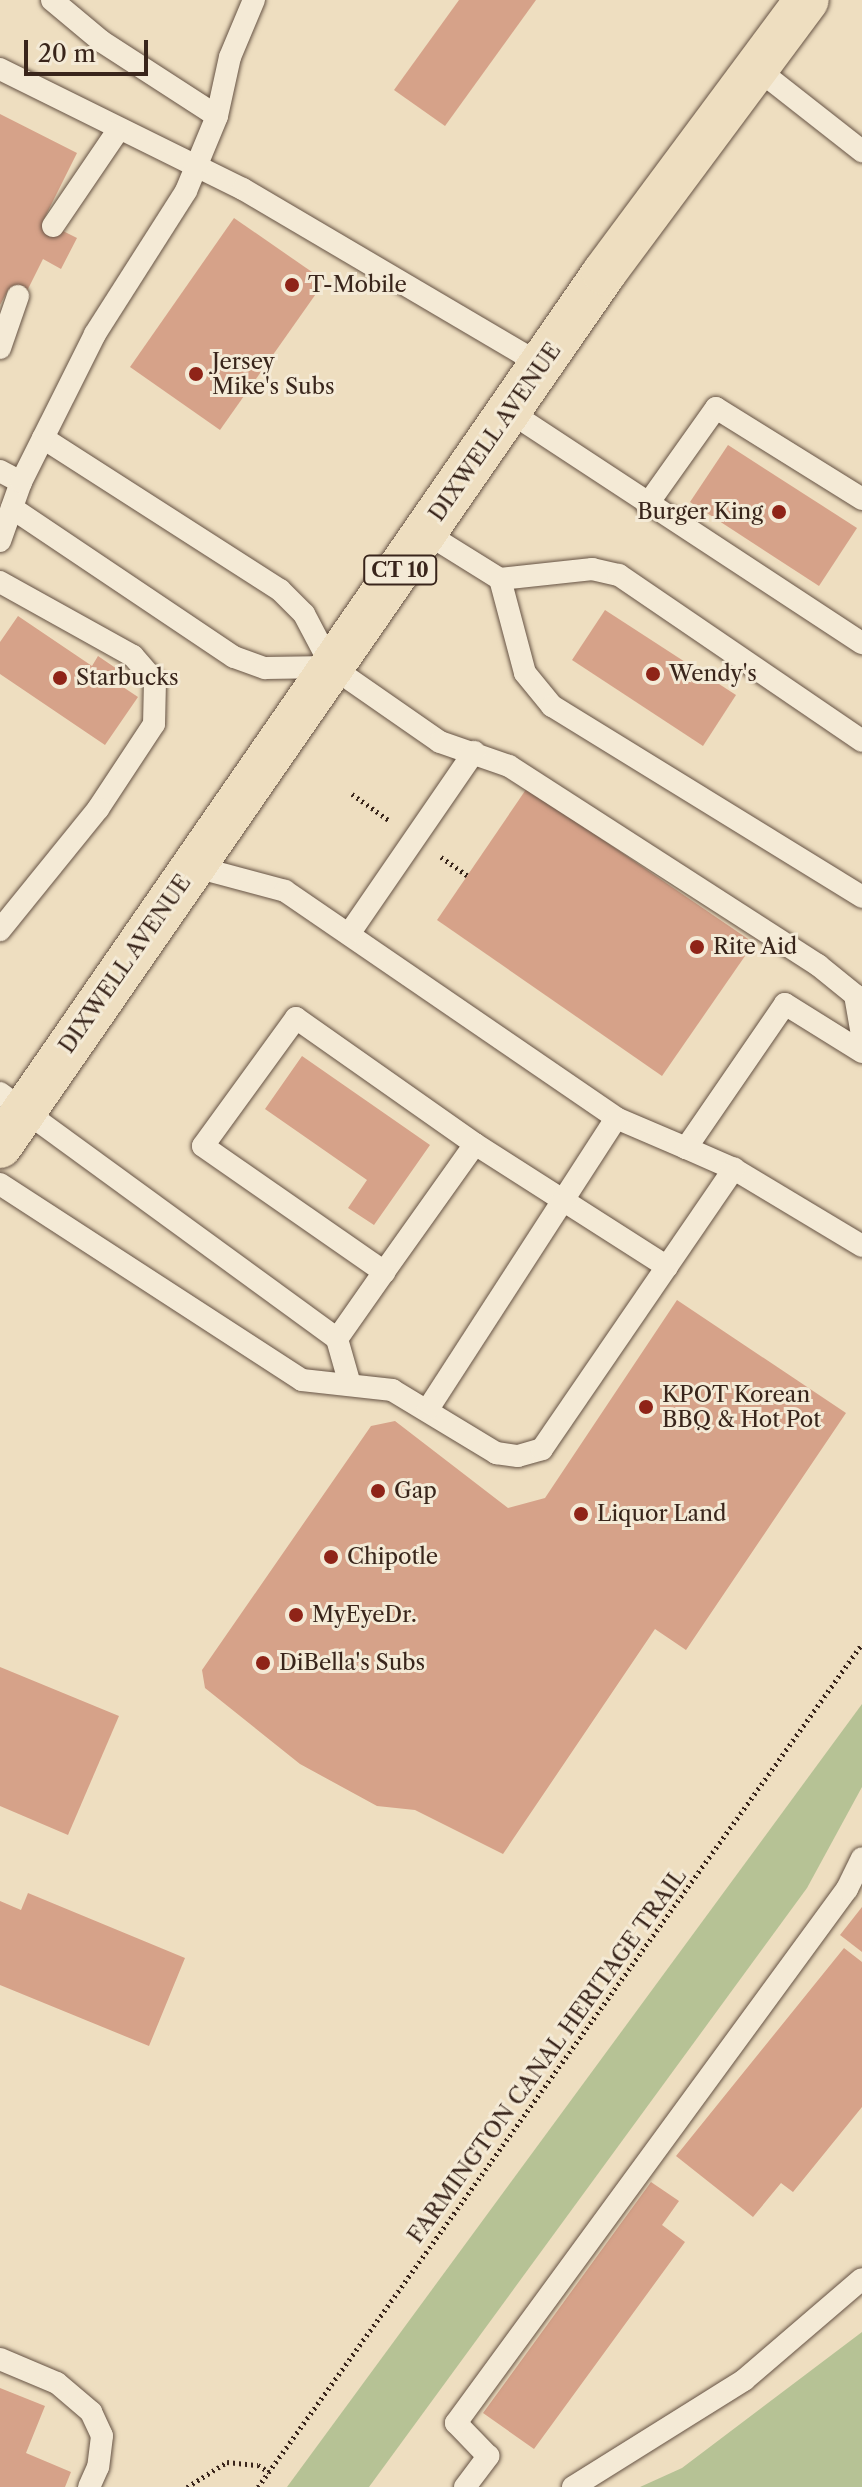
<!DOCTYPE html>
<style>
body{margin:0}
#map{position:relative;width:862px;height:2487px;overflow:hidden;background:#eedec0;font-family:"Libre Caslon Text",serif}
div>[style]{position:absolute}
.green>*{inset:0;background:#b6c295}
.building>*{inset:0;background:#d6a289}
.path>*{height:5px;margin-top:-2.5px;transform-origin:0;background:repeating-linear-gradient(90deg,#39251b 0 2px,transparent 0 6px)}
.roads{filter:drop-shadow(0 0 2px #665344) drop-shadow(0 0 2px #665344)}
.service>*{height:22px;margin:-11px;padding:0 11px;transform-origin:11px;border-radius:11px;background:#f4ead6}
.primary>*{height:44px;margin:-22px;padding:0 22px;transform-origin:22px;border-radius:22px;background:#eedec0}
.dots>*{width:22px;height:22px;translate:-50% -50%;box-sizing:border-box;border:4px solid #f4ead6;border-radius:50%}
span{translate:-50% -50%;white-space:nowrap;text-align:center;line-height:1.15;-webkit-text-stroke:6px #f4ead6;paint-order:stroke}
.shield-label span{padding:2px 6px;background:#f4ead6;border:2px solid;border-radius:6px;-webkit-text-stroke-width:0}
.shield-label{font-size:20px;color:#39251b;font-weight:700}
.poi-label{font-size:22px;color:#39251b}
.left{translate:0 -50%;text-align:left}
.right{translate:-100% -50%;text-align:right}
.street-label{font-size:22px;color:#39251b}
.scale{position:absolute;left:24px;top:40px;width:124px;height:36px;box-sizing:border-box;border:4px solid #39251b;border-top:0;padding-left:10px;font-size:24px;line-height:28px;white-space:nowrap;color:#39251b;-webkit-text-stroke:6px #f4ead6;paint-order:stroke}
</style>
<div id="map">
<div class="green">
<div style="clip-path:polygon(862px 1704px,862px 1787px,807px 1888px,369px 2487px,287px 2487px)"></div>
<div style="clip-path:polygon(862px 2332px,862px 2487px,640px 2487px,682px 2468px)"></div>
</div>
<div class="building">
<div style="clip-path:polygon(459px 0,536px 0,445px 126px,394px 90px)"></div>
<div style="clip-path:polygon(0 114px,77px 153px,43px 221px,77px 238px,61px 269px,43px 259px,23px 299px,8px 290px,0 305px)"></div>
<div style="clip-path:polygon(234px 218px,325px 281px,220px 430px,130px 367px)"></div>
<div style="clip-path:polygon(728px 445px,857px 528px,819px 586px,690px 502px)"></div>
<div style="clip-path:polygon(605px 610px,736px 695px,703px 746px,572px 660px)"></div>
<div style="clip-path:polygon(18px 616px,92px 666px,98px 656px,120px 671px,114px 681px,138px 697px,105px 745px,0 674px,0 642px)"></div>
<div style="clip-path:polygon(527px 788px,754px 943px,662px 1076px,437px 920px)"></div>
<div style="clip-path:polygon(302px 1056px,430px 1145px,374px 1225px,348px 1208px,367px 1180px,265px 1109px)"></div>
<div style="clip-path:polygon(677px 1300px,846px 1413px,686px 1650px,655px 1629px,503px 1854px,415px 1810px,377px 1806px,300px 1764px,205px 1688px,202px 1670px,371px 1426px,395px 1421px,508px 1508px,545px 1498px)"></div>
<div style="clip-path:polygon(0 1667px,119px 1716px,68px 1835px,0 1806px)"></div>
<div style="clip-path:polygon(28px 1893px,185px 1958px,149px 2046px,0 1985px,0 1901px,21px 1910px)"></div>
<div style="clip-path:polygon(862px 1907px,862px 1952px,840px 1935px)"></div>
<div style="clip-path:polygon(844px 1948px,862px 1962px,862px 2107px,793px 2192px,781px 2183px,753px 2217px,676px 2156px)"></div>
<div style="clip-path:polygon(651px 2182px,679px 2201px,662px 2225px,685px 2242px,534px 2449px,483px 2413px)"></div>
<div style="clip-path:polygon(0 2388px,45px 2406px,26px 2453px,71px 2472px,65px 2487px,0 2487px)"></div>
</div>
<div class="path">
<div style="left:352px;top:794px;width:47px;rotate:35.4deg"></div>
<div style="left:441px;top:857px;width:32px;rotate:35deg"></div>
<div style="left:187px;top:2487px;width:47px;rotate:-32deg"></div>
<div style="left:227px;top:2462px;width:31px;rotate:6deg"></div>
<div style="left:258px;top:2465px;width:13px;rotate:32deg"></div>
<div style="left:258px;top:2487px;width:1037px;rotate:-54.38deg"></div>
</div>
<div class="roads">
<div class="service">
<div style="left:52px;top:0;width:64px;rotate:39.9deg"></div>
<div style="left:101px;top:41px;width:138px;rotate:32.9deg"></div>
<div style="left:756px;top:68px;width:135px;rotate:38.1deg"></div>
<div style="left:0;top:69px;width:271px;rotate:26.3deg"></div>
<div style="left:243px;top:189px;width:347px;rotate:30.5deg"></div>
<div style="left:53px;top:226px;width:117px;rotate:-55.8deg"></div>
<div style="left:0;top:348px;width:55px;rotate:-70.9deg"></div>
<div style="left:510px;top:412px;width:421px;rotate:33.3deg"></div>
<div style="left:43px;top:438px;width:282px;rotate:32.7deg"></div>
<div style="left:280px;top:590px;width:34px;rotate:45deg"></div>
<div style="left:304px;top:614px;width:60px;rotate:62.2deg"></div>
<div style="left:332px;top:667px;width:131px;rotate:34.8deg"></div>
<div style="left:440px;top:742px;width:73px;rotate:19.2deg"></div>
<div style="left:509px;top:766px;width:368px;rotate:32.8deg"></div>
<div style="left:818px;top:965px;width:48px;rotate:39deg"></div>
<div style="left:855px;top:995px;width:41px;rotate:80.1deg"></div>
<div style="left:0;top:471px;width:24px;rotate:28deg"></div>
<div style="left:647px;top:505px;width:119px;rotate:-54.6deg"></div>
<div style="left:716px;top:408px;width:172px;rotate:31.9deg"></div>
<div style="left:12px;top:508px;width:267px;rotate:33.9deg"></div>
<div style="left:234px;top:657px;width:33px;rotate:20deg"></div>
<div style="left:265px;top:668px;width:66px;rotate:-0.9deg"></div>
<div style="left:426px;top:533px;width:87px;rotate:31.9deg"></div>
<div style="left:500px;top:579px;width:93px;rotate:-6.2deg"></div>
<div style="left:592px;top:569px;width:28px;rotate:13deg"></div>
<div style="left:619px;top:575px;width:294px;rotate:34.3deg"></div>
<div style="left:0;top:541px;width:63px;rotate:-70.4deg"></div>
<div style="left:21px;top:482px;width:165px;rotate:-63.4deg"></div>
<div style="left:95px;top:334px;width:169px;rotate:-57.5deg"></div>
<div style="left:186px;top:191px;width:81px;rotate:-67.5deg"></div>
<div style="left:217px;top:116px;width:60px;rotate:-77.6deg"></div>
<div style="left:230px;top:57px;width:62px;rotate:-67.2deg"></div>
<div style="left:500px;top:579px;width:97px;rotate:75.1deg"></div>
<div style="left:525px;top:673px;width:43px;rotate:50.7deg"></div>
<div style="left:552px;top:706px;width:364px;rotate:31.6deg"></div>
<div style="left:0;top:582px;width:152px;rotate:29.1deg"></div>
<div style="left:133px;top:656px;width:33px;rotate:49deg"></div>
<div style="left:155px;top:681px;width:43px;rotate:91.3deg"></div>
<div style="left:154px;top:724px;width:102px;rotate:123.4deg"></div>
<div style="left:98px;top:809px;width:156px;rotate:129deg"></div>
<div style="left:192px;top:866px;width:96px;rotate:15deg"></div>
<div style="left:285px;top:891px;width:401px;rotate:34.4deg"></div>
<div style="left:616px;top:1118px;width:76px;rotate:23.2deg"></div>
<div style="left:349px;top:934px;width:221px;rotate:-55.5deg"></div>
<div style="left:862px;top:1052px;width:91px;rotate:-148.1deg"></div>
<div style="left:785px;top:1004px;width:175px;rotate:124.5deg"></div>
<div style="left:686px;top:1148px;width:52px;rotate:23.6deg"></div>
<div style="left:734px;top:1169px;width:149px;rotate:31deg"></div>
<div style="left:0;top:1093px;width:417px;rotate:36.1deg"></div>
<div style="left:337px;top:1339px;width:44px;rotate:74.1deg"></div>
<div style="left:475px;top:1144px;width:228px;rotate:32.6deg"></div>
<div style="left:0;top:1184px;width:360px;rotate:33deg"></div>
<div style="left:302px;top:1380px;width:91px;rotate:6.3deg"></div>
<div style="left:392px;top:1390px;width:122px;rotate:31.2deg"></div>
<div style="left:496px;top:1453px;width:22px;rotate:8deg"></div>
<div style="left:518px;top:1456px;width:25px;rotate:-16deg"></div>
<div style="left:542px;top:1449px;width:340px;rotate:-55.6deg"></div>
<div style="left:337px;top:1339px;width:82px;rotate:-55deg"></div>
<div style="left:384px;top:1272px;width:157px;rotate:-54.6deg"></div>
<div style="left:475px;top:1144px;width:219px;rotate:-144.9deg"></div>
<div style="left:296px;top:1018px;width:158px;rotate:126deg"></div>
<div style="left:203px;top:1146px;width:221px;rotate:34.8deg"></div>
<div style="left:428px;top:1409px;width:346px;rotate:-57.1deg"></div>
<div style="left:0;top:2359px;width:62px;rotate:22.8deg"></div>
<div style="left:57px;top:2383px;width:45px;rotate:40.5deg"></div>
<div style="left:91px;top:2412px;width:26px;rotate:65deg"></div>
<div style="left:102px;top:2436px;width:31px;rotate:97deg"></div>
<div style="left:98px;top:2467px;width:22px;rotate:114deg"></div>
<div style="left:465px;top:2487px;width:39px;rotate:-53deg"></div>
<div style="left:488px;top:2456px;width:46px;rotate:-134.1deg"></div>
<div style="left:456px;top:2423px;width:662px;rotate:-53.79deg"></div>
<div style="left:847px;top:1889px;width:34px;rotate:-64deg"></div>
<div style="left:573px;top:2487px;width:202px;rotate:-32deg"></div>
<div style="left:744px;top:2380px;width:155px;rotate:-40.6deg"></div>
</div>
<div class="primary">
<div style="left:0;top:1146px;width:1062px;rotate:-55.32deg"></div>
<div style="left:604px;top:273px;width:340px;rotate:-53.4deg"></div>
</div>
</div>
<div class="dots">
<div style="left:292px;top:285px;background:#8f2418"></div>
<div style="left:196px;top:374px;background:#8f2418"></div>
<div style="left:779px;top:512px;background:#8f2418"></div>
<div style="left:653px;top:674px;background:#8f2418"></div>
<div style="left:60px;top:678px;background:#8f2418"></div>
<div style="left:697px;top:947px;background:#8f2418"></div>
<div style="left:646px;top:1407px;background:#8f2418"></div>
<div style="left:378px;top:1491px;background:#8f2418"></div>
<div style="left:581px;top:1514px;background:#8f2418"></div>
<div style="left:331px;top:1557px;background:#8f2418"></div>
<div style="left:296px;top:1615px;background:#8f2418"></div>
<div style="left:263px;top:1663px;background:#8f2418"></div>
</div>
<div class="shield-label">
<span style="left:400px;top:570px">CT 10</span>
</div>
<div class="poi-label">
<span class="left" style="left:308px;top:285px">T-Mobile</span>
<span class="left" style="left:212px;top:374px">Jersey<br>Mike's Subs</span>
<span class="right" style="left:763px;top:512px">Burger King</span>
<span class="left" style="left:669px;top:674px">Wendy's</span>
<span class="left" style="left:76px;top:678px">Starbucks</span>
<span class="left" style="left:713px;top:947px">Rite Aid</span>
<span class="left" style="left:662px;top:1407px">KPOT Korean<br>BBQ &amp; Hot Pot</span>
<span class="left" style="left:394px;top:1491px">Gap</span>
<span class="left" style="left:597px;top:1514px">Liquor Land</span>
<span class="left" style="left:347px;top:1557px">Chipotle</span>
<span class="left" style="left:312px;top:1615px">MyEyeDr.</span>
<span class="left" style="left:279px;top:1663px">DiBella's Subs</span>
</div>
<div class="street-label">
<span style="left:495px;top:432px;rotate:-55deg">DIXWELL AVENUE</span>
<span style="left:125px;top:964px;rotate:-55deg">DIXWELL AVENUE</span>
<span style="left:547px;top:2056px;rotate:-54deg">FARMINGTON CANAL HERITAGE TRAIL</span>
</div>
<div class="scale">20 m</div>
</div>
